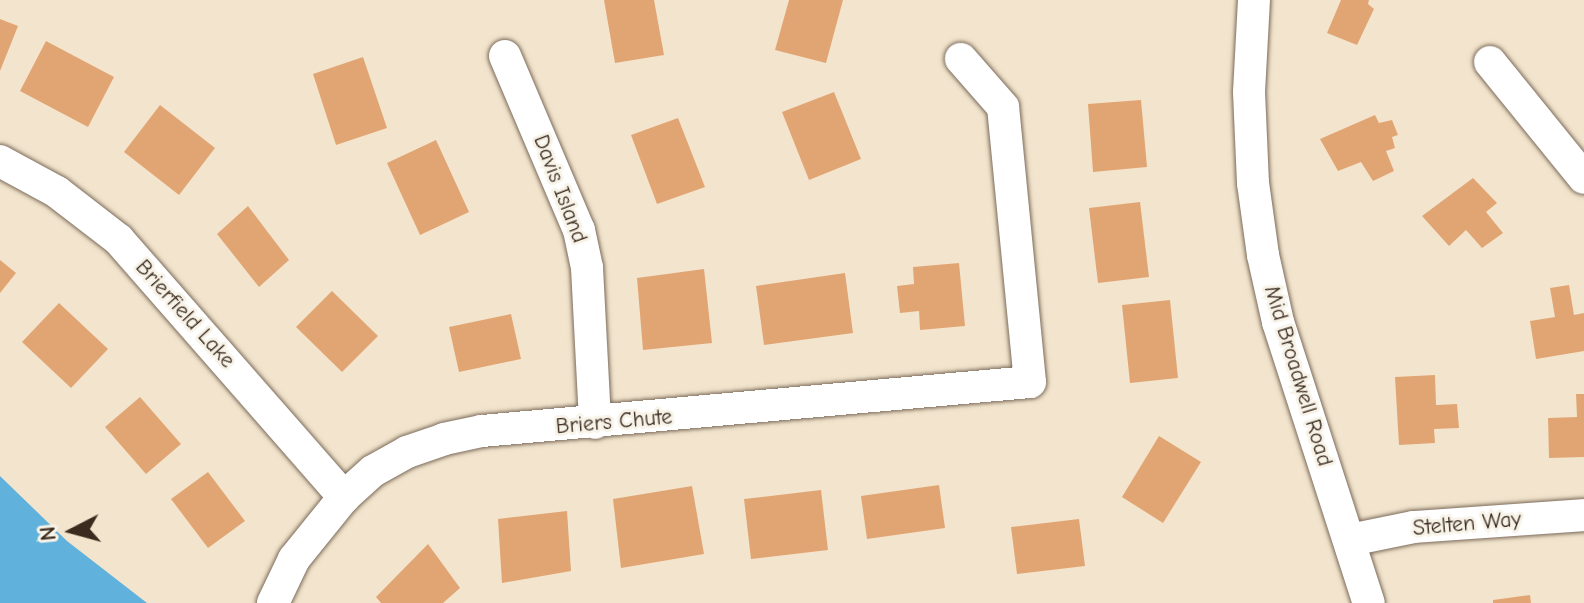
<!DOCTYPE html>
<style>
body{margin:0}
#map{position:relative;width:1584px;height:603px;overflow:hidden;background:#f3e5cd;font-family:"Comic Neue",sans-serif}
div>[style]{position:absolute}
.water>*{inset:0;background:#60b1db}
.building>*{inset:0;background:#e1a574}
.roads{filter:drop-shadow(0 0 2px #7b6b5b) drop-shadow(0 0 2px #7b6b5b)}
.minor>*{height:32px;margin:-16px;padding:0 16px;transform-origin:16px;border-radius:16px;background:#fff}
span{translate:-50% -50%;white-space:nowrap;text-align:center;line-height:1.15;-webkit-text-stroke:6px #f7f3e8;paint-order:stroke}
.street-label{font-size:22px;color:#3b2a1e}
.north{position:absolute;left:32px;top:491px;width:80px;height:80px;-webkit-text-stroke:6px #f7f3e8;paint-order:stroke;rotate:264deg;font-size:22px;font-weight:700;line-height:32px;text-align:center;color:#3b2a1e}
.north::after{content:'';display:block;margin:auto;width:28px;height:36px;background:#3b2a1e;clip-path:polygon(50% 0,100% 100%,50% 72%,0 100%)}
</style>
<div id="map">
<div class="water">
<div style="clip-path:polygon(0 476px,67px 541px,147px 603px,0 603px)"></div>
</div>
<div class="building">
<div style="clip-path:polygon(604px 0,654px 0,664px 55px,615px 63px)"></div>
<div style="clip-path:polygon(789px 0,843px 0,826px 63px,775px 50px)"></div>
<div style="clip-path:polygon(1341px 0,1369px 0,1368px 4px,1374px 9px,1357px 45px,1327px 33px)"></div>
<div style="clip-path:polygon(0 19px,18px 26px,0 71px)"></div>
<div style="clip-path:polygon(46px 41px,114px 77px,88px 127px,20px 91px)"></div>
<div style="clip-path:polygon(363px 57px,387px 128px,336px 145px,313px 74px)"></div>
<div style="clip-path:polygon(834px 92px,861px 159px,809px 180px,782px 112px)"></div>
<div style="clip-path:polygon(1141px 100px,1147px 167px,1093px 172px,1088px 104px)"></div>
<div style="clip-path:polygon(160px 105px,215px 148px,179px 195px,124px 152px)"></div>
<div style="clip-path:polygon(1375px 115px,1379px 123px,1392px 120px,1398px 135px,1392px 137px,1395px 148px,1386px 151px,1394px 171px,1373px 181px,1361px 162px,1338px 171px,1320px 139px)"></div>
<div style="clip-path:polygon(678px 118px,705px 187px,657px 204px,631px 135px)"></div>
<div style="clip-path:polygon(436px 140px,469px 212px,420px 235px,387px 163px)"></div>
<div style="clip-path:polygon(1473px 178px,1497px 203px,1486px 212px,1503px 233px,1482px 248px,1466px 230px,1449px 246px,1422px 216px)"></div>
<div style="clip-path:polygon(1140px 202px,1149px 277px,1098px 283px,1089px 208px)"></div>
<div style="clip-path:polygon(248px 206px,289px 260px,259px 287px,217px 234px)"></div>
<div style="clip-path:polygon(0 260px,16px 273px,0 293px)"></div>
<div style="clip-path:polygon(959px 263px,965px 326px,920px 330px,919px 311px,900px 313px,897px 286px,914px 284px,913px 267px)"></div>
<div style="clip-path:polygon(704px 269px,712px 343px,643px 350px,637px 278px)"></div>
<div style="clip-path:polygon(845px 273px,853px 333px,764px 345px,756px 286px)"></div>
<div style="clip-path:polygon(1569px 285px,1574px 315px,1584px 313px,1584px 351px,1536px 359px,1530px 321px,1555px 317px,1550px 288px)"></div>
<div style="clip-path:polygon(332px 291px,378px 336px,342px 372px,296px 327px)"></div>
<div style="clip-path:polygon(1170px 300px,1178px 378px,1130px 383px,1122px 305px)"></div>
<div style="clip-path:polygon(59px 303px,108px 349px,71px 388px,22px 342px)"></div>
<div style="clip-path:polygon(511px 314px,521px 359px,459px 372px,449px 327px)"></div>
<div style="clip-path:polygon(1435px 375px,1436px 405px,1457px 404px,1459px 428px,1434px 429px,1435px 443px,1399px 445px,1395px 377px)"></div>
<div style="clip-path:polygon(1576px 394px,1584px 394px,1584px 457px,1549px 458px,1548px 418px,1577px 417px)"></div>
<div style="clip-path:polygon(140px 397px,181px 444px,146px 474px,105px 427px)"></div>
<div style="clip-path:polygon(1159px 436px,1201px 462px,1163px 523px,1122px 497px)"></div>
<div style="clip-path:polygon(208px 472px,245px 521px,208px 548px,171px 499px)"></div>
<div style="clip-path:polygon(939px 485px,945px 528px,867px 539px,861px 496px)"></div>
<div style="clip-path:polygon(692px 486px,704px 554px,621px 568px,613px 499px)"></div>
<div style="clip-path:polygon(821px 490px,828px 550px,751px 559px,744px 499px)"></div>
<div style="clip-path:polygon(567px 511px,571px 571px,502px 583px,498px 519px)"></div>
<div style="clip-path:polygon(1079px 519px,1085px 566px,1017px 574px,1011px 527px)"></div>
<div style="clip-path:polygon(428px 544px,460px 588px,443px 603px,381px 603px,376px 597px)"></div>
<div style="clip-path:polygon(1530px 595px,1531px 603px,1493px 603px,1493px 600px)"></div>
</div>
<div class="roads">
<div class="minor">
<div style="left:1254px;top:0;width:92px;rotate:93.1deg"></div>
<div style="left:1249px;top:92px;width:91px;rotate:87.5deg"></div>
<div style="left:1253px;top:183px;width:73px;rotate:82.1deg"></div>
<div style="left:1263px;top:255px;width:69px;rotate:77.4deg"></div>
<div style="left:1278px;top:322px;width:295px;rotate:72.1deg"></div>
<div style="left:505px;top:56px;width:189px;rotate:67deg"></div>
<div style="left:579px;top:230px;width:39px;rotate:78deg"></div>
<div style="left:587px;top:268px;width:155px;rotate:87deg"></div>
<div style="left:1490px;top:62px;width:149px;rotate:51deg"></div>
<div style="left:0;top:161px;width:65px;rotate:28.5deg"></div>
<div style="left:57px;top:192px;width:78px;rotate:37.7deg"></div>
<div style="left:119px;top:240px;width:342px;rotate:48.8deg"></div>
<div style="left:1350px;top:540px;width:65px;rotate:-11.5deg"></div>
<div style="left:1414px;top:527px;width:170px;rotate:-4deg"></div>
<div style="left:273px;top:603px;width:49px;rotate:-64.5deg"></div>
<div style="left:294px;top:559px;width:80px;rotate:-51.1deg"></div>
<div style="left:344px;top:497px;width:39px;rotate:-42deg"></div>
<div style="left:373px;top:471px;width:39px;rotate:-29deg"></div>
<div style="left:407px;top:452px;width:39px;rotate:-19deg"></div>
<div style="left:444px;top:439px;width:39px;rotate:-12deg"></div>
<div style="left:482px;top:431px;width:550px;rotate:-5.11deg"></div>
<div style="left:1030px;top:382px;width:276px;rotate:-95.6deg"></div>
<div style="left:1003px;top:107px;width:64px;rotate:-131.2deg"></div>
</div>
</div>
<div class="street-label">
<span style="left:560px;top:189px;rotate:69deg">Davis Island</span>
<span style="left:185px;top:314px;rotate:48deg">Brierfield Lake</span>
<span style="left:1298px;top:376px;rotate:73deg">Mid Broadwell Road</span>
<span style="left:614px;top:422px;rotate:-5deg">Briers Chute</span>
<span style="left:1467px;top:524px;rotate:-5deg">Stelten Way</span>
</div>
<div class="north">N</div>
</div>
